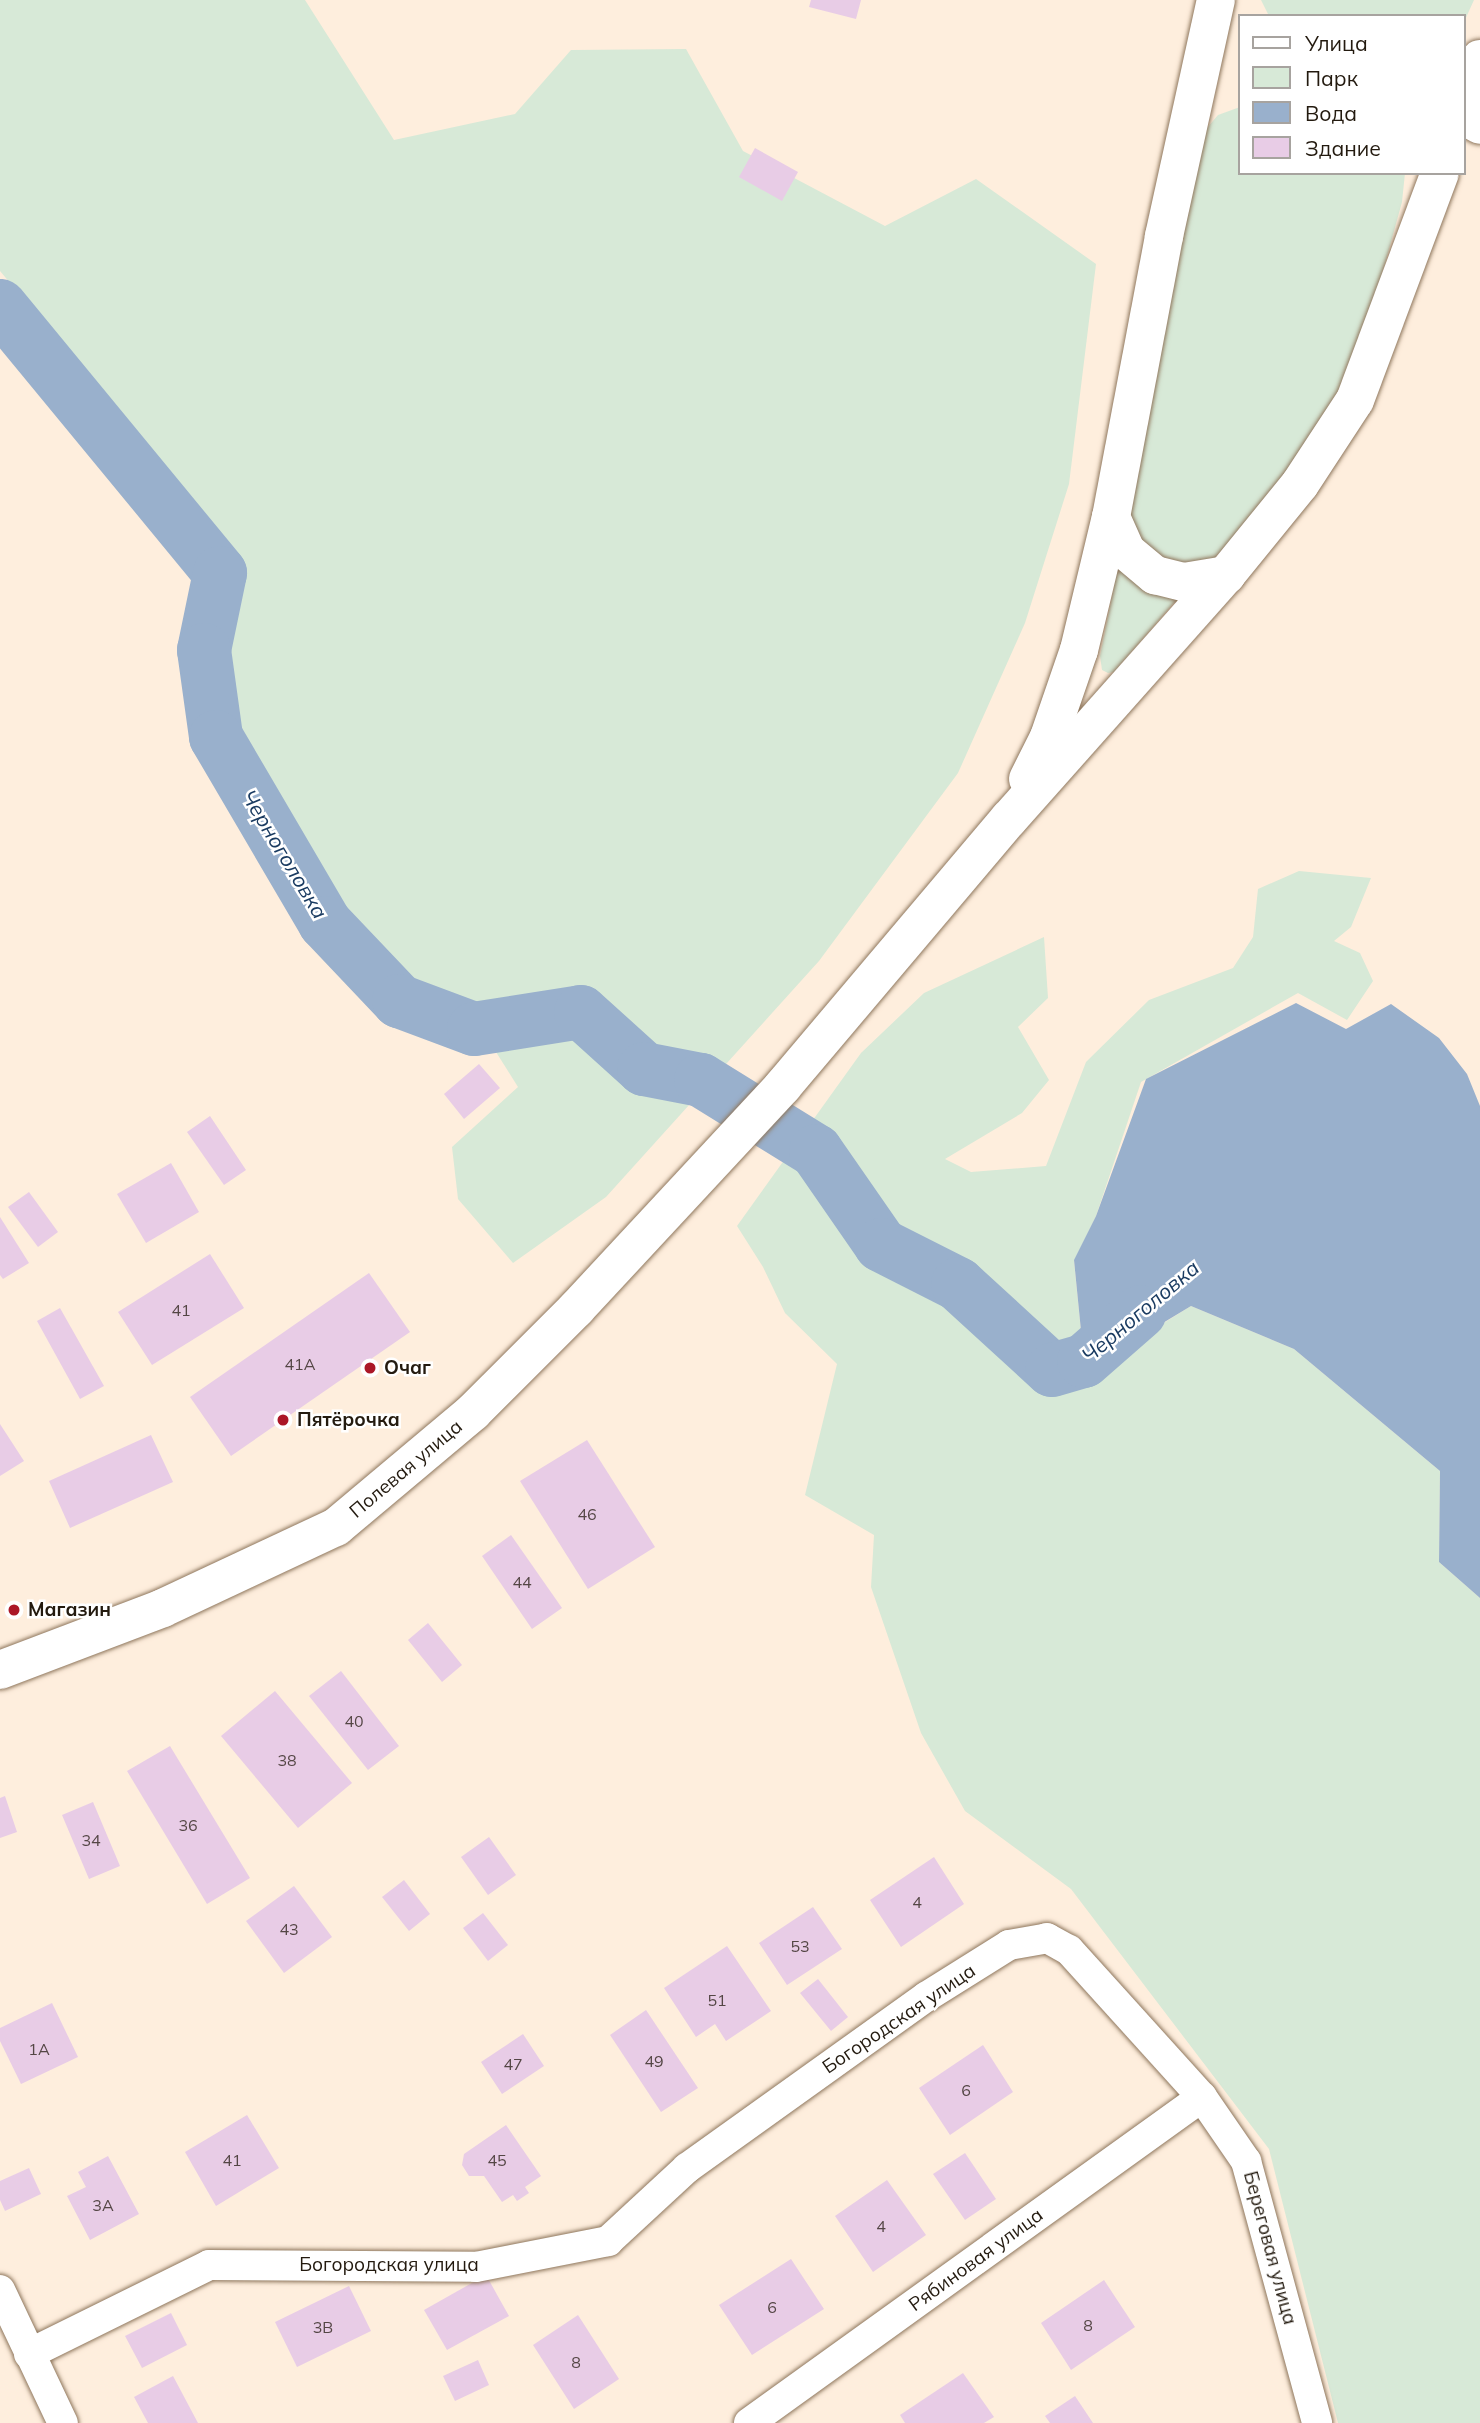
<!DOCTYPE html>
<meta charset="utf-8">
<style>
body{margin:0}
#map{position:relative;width:1480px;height:2423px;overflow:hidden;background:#feeedd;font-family:Mulish,sans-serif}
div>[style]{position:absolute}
.green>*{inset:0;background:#d7e9d7}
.water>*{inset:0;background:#99b0cc}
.river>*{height:54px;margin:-27px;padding:0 27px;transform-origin:27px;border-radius:27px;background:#99b0cc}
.building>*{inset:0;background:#e8cce6}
.roads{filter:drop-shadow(0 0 2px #8e765c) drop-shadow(0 0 2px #8e765c)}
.street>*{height:30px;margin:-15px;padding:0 15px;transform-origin:15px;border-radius:15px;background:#fff}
.secondary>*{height:38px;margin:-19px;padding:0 19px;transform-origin:19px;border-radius:19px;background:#fff}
.primary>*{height:38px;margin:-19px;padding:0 19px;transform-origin:19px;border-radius:19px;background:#fff}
.dots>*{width:19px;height:19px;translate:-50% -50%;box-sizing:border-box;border:4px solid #fff;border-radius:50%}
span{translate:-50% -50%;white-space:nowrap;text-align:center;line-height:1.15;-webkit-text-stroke:5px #fff;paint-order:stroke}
.number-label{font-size:16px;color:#544645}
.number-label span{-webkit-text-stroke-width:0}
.poi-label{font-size:19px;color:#231a0f;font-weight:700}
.left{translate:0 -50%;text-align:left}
.street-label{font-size:19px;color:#231a0f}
.water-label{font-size:21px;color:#1a3b61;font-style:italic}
.legend{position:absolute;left:1238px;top:14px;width:228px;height:161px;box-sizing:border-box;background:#fff;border:2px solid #a7a39f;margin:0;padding:9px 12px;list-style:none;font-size:21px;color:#231a0f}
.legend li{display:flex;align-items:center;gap:14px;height:35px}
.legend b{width:35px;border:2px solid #a7a39f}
</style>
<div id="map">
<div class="green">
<div style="clip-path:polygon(0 0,305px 0,394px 140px,515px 114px,571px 50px,686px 49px,743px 151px,885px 226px,976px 179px,1096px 264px,1069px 484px,1025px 623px,958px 773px,819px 961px,606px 1197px,513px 1263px,458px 1199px,452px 1147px,518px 1087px,496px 1052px,453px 1042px,428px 1003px,343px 914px,307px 856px,225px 695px,239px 556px,0 271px)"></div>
<div style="clip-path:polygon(1261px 0,1474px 0,1464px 22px,1464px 16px,1269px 16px)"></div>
<div style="clip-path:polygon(1240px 107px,1240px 173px,1405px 173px,1402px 202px,1378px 289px,1342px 384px,1304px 448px,1263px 505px,1209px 564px,1186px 567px,1163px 560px,1138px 542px,1128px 522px,1201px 135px,1218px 115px)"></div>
<div style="clip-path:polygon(1118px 567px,1178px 598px,1114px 672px,1108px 673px,1102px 670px,1100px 656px)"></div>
<div style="clip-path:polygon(1299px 871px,1371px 878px,1351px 927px,1334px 941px,1360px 953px,1373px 981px,1347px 1020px,1298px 993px,1141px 1082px,1096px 1216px,1074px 1261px,1084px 1361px,1105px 1377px,1138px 1339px,1191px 1306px,1294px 1349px,1440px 1471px,1439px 1562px,1480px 1598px,1480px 2423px,1338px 2423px,1269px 2149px,1071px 1889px,965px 1811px,921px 1733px,871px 1587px,874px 1535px,805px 1495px,837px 1364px,785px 1313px,763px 1267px,737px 1226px,861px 1053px,924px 993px,1044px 937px,1048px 998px,1018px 1027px,1049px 1080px,1022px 1113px,945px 1159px,971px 1172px,1046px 1166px,1086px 1062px,1149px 1000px,1233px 968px,1253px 937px,1258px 889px)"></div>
</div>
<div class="water">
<div style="clip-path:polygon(1296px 1003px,1346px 1029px,1391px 1004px,1439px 1038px,1467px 1074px,1480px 1106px,1480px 1598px,1439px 1562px,1440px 1471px,1294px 1349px,1191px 1306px,1138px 1338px,1104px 1378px,1084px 1361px,1074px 1260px,1096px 1216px,1146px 1079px)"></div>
</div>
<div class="river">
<div style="left:0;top:306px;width:346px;rotate:50.5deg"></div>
<div style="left:220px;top:573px;width:79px;rotate:101.7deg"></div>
<div style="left:204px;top:650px;width:88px;rotate:82.1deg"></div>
<div style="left:216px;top:737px;width:216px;rotate:59.6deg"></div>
<div style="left:325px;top:923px;width:108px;rotate:46.5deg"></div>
<div style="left:399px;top:1001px;width:80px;rotate:20.5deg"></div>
<div style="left:474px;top:1029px;width:108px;rotate:-9deg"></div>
<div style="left:581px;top:1012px;width:85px;rotate:42.1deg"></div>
<div style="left:644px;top:1069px;width:58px;rotate:10.9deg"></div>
<div style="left:701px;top:1080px;width:135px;rotate:31.7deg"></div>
<div style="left:816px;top:1151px;width:114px;rotate:55.3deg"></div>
<div style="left:881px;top:1245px;width:86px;rotate:26.9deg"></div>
<div style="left:958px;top:1284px;width:127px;rotate:42.5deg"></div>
<div style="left:1052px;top:1370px;width:33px;rotate:-16deg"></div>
<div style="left:1084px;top:1361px;width:74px;rotate:-41.2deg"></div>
</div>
<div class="building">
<div style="clip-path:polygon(811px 0,861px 0,856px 19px,809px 7px)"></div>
<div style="clip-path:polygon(755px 148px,798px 172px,782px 201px,739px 177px)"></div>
<div style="clip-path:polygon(479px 1064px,500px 1088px,464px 1119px,444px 1094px)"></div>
<div style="clip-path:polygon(210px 1116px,246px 1170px,224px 1185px,187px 1132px)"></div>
<div style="clip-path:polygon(171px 1163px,199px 1212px,146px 1243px,117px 1194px)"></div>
<div style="clip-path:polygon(29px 1192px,58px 1232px,38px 1247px,8px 1207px)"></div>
<div style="clip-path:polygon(0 1217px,29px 1263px,3px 1279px,0 1275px)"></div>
<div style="clip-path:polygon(210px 1254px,244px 1308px,152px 1365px,118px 1312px)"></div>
<div style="clip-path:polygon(369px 1273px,410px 1332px,231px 1456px,190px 1397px)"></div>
<div style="clip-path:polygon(60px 1308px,104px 1386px,80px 1399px,37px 1321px)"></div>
<div style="clip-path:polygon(0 1424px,24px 1461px,0 1476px)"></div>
<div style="clip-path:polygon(151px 1435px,173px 1482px,70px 1528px,49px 1481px)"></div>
<div style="clip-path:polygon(587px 1440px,655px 1547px,588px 1589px,520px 1481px)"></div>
<div style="clip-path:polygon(511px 1535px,562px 1608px,532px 1629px,482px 1556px)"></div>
<div style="clip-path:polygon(428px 1623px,462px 1665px,442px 1682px,408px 1640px)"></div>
<div style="clip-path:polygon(341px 1671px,399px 1746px,368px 1770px,309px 1696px)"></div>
<div style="clip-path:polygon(275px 1691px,352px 1783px,298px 1828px,221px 1736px)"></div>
<div style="clip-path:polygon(170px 1746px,250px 1878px,207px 1904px,127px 1771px)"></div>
<div style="clip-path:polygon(5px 1796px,17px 1832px,0 1838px,0 1798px)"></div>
<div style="clip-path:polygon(93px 1802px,120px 1866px,89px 1879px,62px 1815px)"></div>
<div style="clip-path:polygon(489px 1837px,516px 1875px,488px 1895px,461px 1857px)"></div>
<div style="clip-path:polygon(934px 1857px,964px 1904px,901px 1947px,870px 1900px)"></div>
<div style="clip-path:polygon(404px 1880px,430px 1914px,409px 1931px,382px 1897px)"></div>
<div style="clip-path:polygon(294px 1886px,332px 1937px,284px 1973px,246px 1921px)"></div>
<div style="clip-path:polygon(813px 1907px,842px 1949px,787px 1985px,759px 1943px)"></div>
<div style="clip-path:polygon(483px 1913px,508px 1945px,488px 1961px,463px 1928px)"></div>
<div style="clip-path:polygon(727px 1946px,771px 2011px,726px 2041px,715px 2024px,696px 2037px,664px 1988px)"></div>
<div style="clip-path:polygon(818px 1979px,848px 2017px,831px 2031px,800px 1993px)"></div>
<div style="clip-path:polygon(52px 2003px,78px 2057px,21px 2084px,0 2041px,0 2028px)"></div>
<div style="clip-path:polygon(646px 2010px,698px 2088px,661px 2112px,610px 2035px)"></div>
<div style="clip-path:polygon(523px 2034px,544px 2066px,502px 2094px,481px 2062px)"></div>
<div style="clip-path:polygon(983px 2045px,1013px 2092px,950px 2135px,919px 2088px)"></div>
<div style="clip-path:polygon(247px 2115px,279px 2168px,216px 2206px,185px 2152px)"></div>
<div style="clip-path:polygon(506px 2125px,541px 2176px,525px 2187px,529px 2193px,517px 2201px,513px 2195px,502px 2202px,484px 2176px,469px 2176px,462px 2165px,464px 2154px)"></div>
<div style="clip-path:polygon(965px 2153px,996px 2199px,965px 2220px,933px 2174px)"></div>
<div style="clip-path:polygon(108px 2156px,139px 2214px,90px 2240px,67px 2196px,86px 2187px,78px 2172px)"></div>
<div style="clip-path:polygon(29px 2168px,41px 2194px,5px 2211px,0 2200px,0 2181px)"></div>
<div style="clip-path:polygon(887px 2180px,926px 2235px,873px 2272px,835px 2216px)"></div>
<div style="clip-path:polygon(791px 2259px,824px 2309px,752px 2355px,719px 2305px)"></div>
<div style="clip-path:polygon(486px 2275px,509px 2316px,447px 2350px,424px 2310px)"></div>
<div style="clip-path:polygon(1104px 2280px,1135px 2327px,1071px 2370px,1041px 2323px)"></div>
<div style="clip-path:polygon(349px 2286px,371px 2331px,297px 2367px,275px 2322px)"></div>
<div style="clip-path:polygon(171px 2313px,187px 2345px,142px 2368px,125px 2336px)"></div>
<div style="clip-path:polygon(578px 2315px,619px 2379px,574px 2409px,533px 2345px)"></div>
<div style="clip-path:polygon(478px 2360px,489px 2385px,455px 2401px,443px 2376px)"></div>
<div style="clip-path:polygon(963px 2373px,994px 2417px,984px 2423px,905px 2423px,900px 2415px)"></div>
<div style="clip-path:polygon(173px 2376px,198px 2423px,148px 2423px,134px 2397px)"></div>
<div style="clip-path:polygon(1075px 2396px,1093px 2423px,1050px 2423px,1045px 2416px)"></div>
</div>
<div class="roads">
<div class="street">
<div style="left:0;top:2290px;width:147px;rotate:64.7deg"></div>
<div style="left:29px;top:2354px;width:201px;rotate:-26.3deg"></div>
<div style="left:209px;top:2265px;width:267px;rotate:0.4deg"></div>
<div style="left:476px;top:2267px;width:135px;rotate:-11.1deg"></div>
<div style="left:608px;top:2241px;width:108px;rotate:-42.7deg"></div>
<div style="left:687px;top:2168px;width:294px;rotate:-35.6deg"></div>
<div style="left:926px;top:1997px;width:98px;rotate:-32.1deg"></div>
<div style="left:1009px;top:1945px;width:39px;rotate:-10deg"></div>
<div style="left:1047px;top:1938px;width:25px;rotate:29deg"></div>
<div style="left:1069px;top:1950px;width:198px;rotate:47.9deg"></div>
<div style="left:1202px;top:2097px;width:78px;rotate:55.5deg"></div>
<div style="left:1246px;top:2161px;width:271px;rotate:74.8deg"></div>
<div style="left:749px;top:2423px;width:558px;rotate:-35.74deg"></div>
</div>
<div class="secondary">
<div style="left:1464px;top:116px;width:18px;rotate:29deg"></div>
</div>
<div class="primary">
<div style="left:1464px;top:101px;width:45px;rotate:-69.1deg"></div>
<div style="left:1111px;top:517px;width:37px;rotate:66deg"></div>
<div style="left:1126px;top:551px;width:38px;rotate:40deg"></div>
<div style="left:1155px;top:575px;width:30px;rotate:14deg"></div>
<div style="left:1184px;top:582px;width:43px;rotate:-9.5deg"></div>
<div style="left:1028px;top:779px;width:47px;rotate:-63.4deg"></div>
<div style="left:1049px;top:737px;width:92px;rotate:-71deg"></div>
<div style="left:1079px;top:650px;width:137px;rotate:-76.5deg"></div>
<div style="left:1111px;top:517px;width:286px;rotate:-79.3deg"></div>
<div style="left:1164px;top:236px;width:242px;rotate:-77.6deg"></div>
<div style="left:0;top:1670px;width:174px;rotate:-20.8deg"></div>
<div style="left:163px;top:1608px;width:191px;rotate:-25.1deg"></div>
<div style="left:336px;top:1527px;width:179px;rotate:-40deg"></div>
<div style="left:473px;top:1412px;width:146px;rotate:-45deg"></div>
<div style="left:576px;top:1309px;width:304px;rotate:-47.1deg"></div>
<div style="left:783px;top:1086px;width:350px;rotate:-49.8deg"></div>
<div style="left:1009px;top:819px;width:327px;rotate:-48.4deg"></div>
<div style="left:1226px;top:575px;width:117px;rotate:-50.9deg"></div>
<div style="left:1300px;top:484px;width:100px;rotate:-56.8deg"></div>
<div style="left:1355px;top:400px;width:242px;rotate:-69.5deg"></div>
</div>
</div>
<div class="dots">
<div style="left:370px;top:1368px;background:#ab1727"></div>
<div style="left:283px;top:1420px;background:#ab1727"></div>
<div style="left:14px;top:1610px;background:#ab1727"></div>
</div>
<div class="number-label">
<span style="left:181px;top:1310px">41</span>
<span style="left:300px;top:1364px">41А</span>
<span style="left:587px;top:1514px">46</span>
<span style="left:522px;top:1582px">44</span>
<span style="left:354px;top:1721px">40</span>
<span style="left:287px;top:1760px">38</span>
<span style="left:188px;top:1825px">36</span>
<span style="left:91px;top:1840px">34</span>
<span style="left:917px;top:1902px">4</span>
<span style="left:289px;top:1929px">43</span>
<span style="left:800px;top:1946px">53</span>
<span style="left:717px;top:2000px">51</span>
<span style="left:39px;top:2049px">1А</span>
<span style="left:654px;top:2061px">49</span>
<span style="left:513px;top:2064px">47</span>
<span style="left:966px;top:2090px">6</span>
<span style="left:232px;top:2160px">41</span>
<span style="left:497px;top:2160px">45</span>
<span style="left:103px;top:2205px">3А</span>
<span style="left:881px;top:2226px">4</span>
<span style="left:772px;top:2307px">6</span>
<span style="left:1088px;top:2325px">8</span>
<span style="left:323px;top:2327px">3В</span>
<span style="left:576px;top:2362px">8</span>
</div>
<div class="poi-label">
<span class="left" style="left:384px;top:1368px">Очаг</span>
<span class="left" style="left:297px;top:1420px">Пятёрочка</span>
<span class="left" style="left:28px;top:1610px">Магазин</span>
</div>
<div class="street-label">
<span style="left:406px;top:1469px;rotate:-40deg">Полевая улица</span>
<span style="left:899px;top:2019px;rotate:-34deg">Богородская улица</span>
<span style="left:1270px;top:2248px;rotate:75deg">Береговая улица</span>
<span style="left:976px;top:2260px;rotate:-36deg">Рябиновая улица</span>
<span style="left:389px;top:2265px">Богородская улица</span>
</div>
<div class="water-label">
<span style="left:285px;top:854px;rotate:59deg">Черноголовка</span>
<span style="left:1140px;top:1311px;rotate:-40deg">Черноголовка</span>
</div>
<ul class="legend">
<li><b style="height:9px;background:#fff"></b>Улица</li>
<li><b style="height:19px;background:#d7e9d7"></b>Парк</li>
<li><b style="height:19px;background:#99b0cc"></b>Вода</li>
<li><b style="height:19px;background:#e8cce6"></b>Здание</li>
</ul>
</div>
